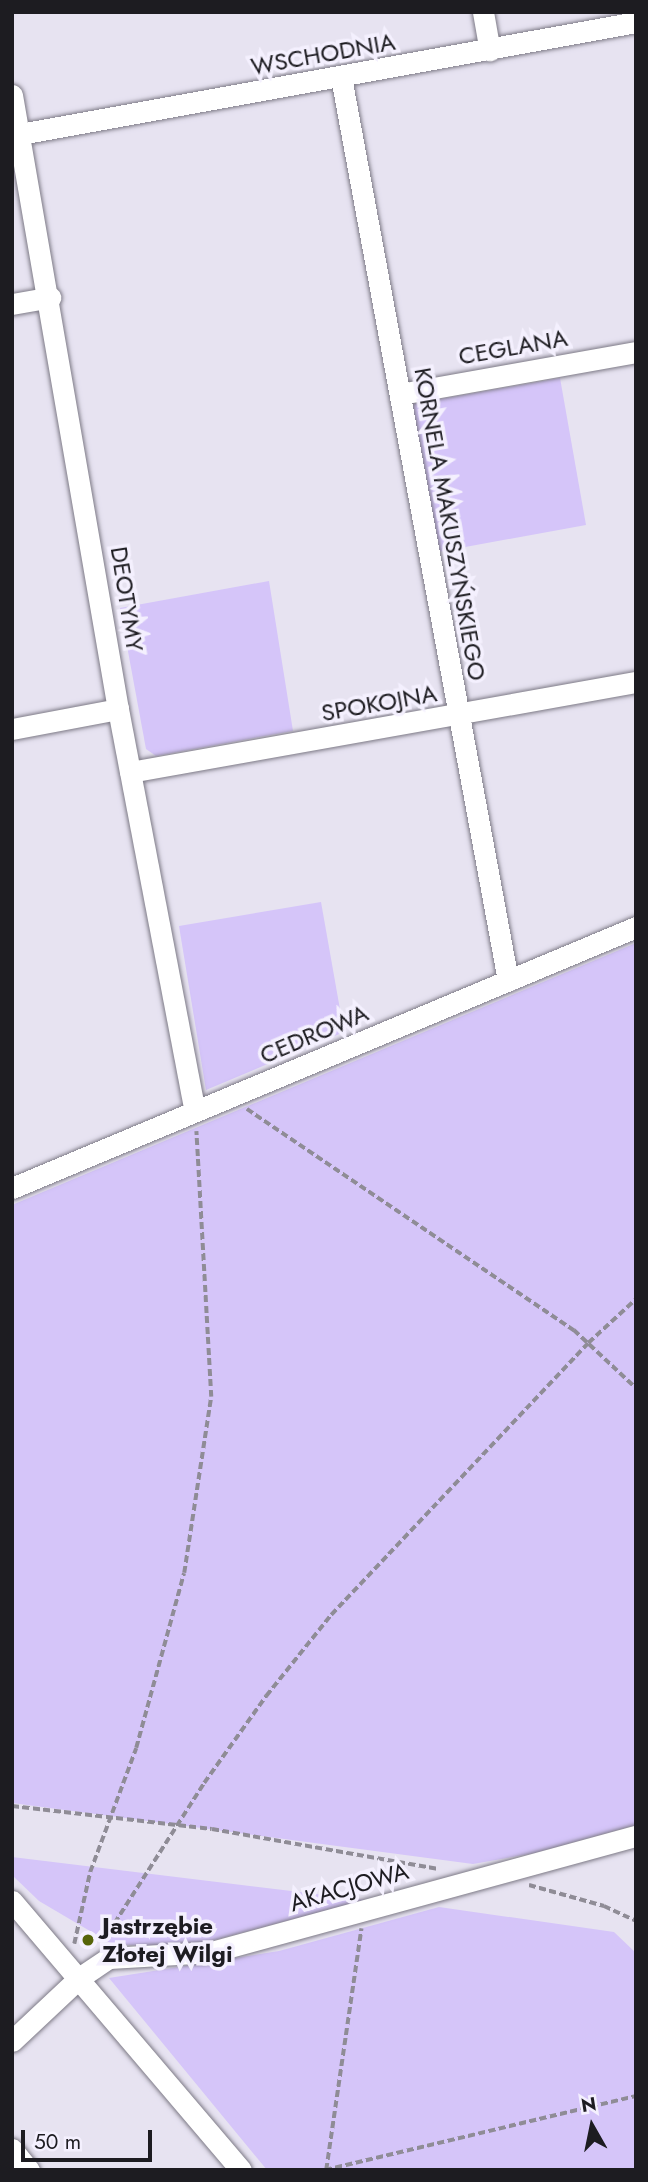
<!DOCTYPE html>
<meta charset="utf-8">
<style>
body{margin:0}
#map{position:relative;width:648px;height:2182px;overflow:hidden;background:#e7e3f1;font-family:Jost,sans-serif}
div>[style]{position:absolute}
.green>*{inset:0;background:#d5c5f9}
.path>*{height:3.5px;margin-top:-1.75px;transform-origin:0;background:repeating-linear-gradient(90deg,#8f8c96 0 7px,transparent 0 10.5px)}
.roads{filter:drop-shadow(0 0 2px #7d7a86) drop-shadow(0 0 2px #7d7a86)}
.minor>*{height:21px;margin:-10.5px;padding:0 10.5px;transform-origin:10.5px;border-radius:10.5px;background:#fff}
.dots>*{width:19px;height:19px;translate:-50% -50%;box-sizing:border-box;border:4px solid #f4f0fe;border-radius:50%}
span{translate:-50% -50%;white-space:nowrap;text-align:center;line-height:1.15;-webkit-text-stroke:7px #f4f0fe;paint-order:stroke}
.street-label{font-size:24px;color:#1d1c21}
.poi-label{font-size:24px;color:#1d1c21;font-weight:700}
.left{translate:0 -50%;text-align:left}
.frame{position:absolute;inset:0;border:14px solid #1d1c21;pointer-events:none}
.north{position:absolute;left:557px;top:2091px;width:70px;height:70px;-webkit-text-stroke:5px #f4f0fe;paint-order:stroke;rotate:351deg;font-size:19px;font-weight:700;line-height:28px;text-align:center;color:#1d1c21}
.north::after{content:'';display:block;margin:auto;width:24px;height:32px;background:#1d1c21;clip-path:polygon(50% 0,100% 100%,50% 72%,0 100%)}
.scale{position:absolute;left:21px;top:2130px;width:131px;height:32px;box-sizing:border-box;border:4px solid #1d1c21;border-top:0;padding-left:9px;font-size:21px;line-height:24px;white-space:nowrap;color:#1d1c21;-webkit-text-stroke:5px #f4f0fe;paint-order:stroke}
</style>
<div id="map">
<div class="green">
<div style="clip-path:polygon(560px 378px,586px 525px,438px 552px,412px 404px)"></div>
<div style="clip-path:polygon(269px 581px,293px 731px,156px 756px,146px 749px,120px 608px)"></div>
<div style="clip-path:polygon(321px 902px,344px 1032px,206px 1090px,179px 926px)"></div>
<div style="clip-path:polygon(636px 943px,636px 1825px,535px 1853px,473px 1864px,12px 1803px,12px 1205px)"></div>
<div style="clip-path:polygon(12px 1857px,366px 1900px,184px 1948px,112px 1944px,39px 1901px,12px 1875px)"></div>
<div style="clip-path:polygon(439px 1907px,614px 1932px,636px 1953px,636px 2170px,267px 2170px,109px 1978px,279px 1951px)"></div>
</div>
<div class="path">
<div style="left:247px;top:1109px;width:395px;rotate:34.1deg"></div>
<div style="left:574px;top:1330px;width:85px;rotate:43.1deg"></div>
<div style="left:12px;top:1806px;width:201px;rotate:6.6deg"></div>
<div style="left:212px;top:1829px;width:230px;rotate:10deg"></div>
<div style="left:529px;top:1885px;width:78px;rotate:15.6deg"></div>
<div style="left:604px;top:1906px;width:35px;rotate:25deg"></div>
<div style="left:103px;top:1941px;width:188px;rotate:-57.4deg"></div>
<div style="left:204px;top:1783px;width:107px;rotate:-54.5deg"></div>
<div style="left:266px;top:1696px;width:104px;rotate:-51.3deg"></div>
<div style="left:331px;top:1615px;width:374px;rotate:-46.6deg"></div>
<div style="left:588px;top:1343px;width:65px;rotate:-42.5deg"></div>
<div style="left:74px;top:1944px;width:74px;rotate:-77.5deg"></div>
<div style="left:90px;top:1872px;width:132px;rotate:-69.6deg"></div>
<div style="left:136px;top:1748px;width:181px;rotate:-74.7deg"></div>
<div style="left:184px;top:1573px;width:178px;rotate:-81.3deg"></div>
<div style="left:211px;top:1397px;width:266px;rotate:-93.2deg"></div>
<div style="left:325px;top:2170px;width:320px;rotate:-13.4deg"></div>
<div style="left:326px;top:2170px;width:244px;rotate:-81.7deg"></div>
</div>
<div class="roads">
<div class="minor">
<div style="left:483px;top:12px;width:39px;rotate:80deg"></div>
<div style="left:341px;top:77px;width:919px;rotate:79.53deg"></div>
<div style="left:12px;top:95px;width:623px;rotate:80.21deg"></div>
<div style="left:118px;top:709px;width:409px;rotate:79.2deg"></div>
<div style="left:20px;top:134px;width:626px;rotate:-10.3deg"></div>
<div style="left:12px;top:304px;width:39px;rotate:-10deg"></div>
<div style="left:400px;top:394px;width:240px;rotate:-10.1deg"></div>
<div style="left:12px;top:729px;width:108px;rotate:-10.7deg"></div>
<div style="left:130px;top:772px;width:514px;rotate:-10.09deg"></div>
<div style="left:12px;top:1188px;width:676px;rotate:-22.7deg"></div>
<div style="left:12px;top:1901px;width:353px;rotate:49.6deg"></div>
<div style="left:12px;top:2041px;width:92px;rotate:-43.2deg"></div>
<div style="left:79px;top:1978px;width:36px;rotate:-34deg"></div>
<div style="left:109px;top:1958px;width:102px;rotate:-3.4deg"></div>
<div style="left:211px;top:1952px;width:441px;rotate:-15.3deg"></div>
<div style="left:12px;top:2149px;width:27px;rotate:51deg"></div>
</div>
</div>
<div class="dots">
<div style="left:88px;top:1940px;background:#566409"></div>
</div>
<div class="street-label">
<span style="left:323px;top:54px;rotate:-10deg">WSCHODNIA</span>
<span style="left:513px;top:347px;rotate:-10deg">CEGLANA</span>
<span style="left:450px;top:524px;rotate:80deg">KORNELA MAKUSZYŃSKIEGO</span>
<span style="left:127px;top:599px;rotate:81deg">DEOTYMY</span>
<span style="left:379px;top:703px;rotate:-10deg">SPOKOJNA</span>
<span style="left:314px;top:1034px;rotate:-23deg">CEDROWA</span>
<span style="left:349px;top:1887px;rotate:-16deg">AKACJOWA</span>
</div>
<div class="poi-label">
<span class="left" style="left:102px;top:1940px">Jastrzębie<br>Złotej Wilgi</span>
</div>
<div class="frame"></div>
<div class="north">N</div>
<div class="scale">50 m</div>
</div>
